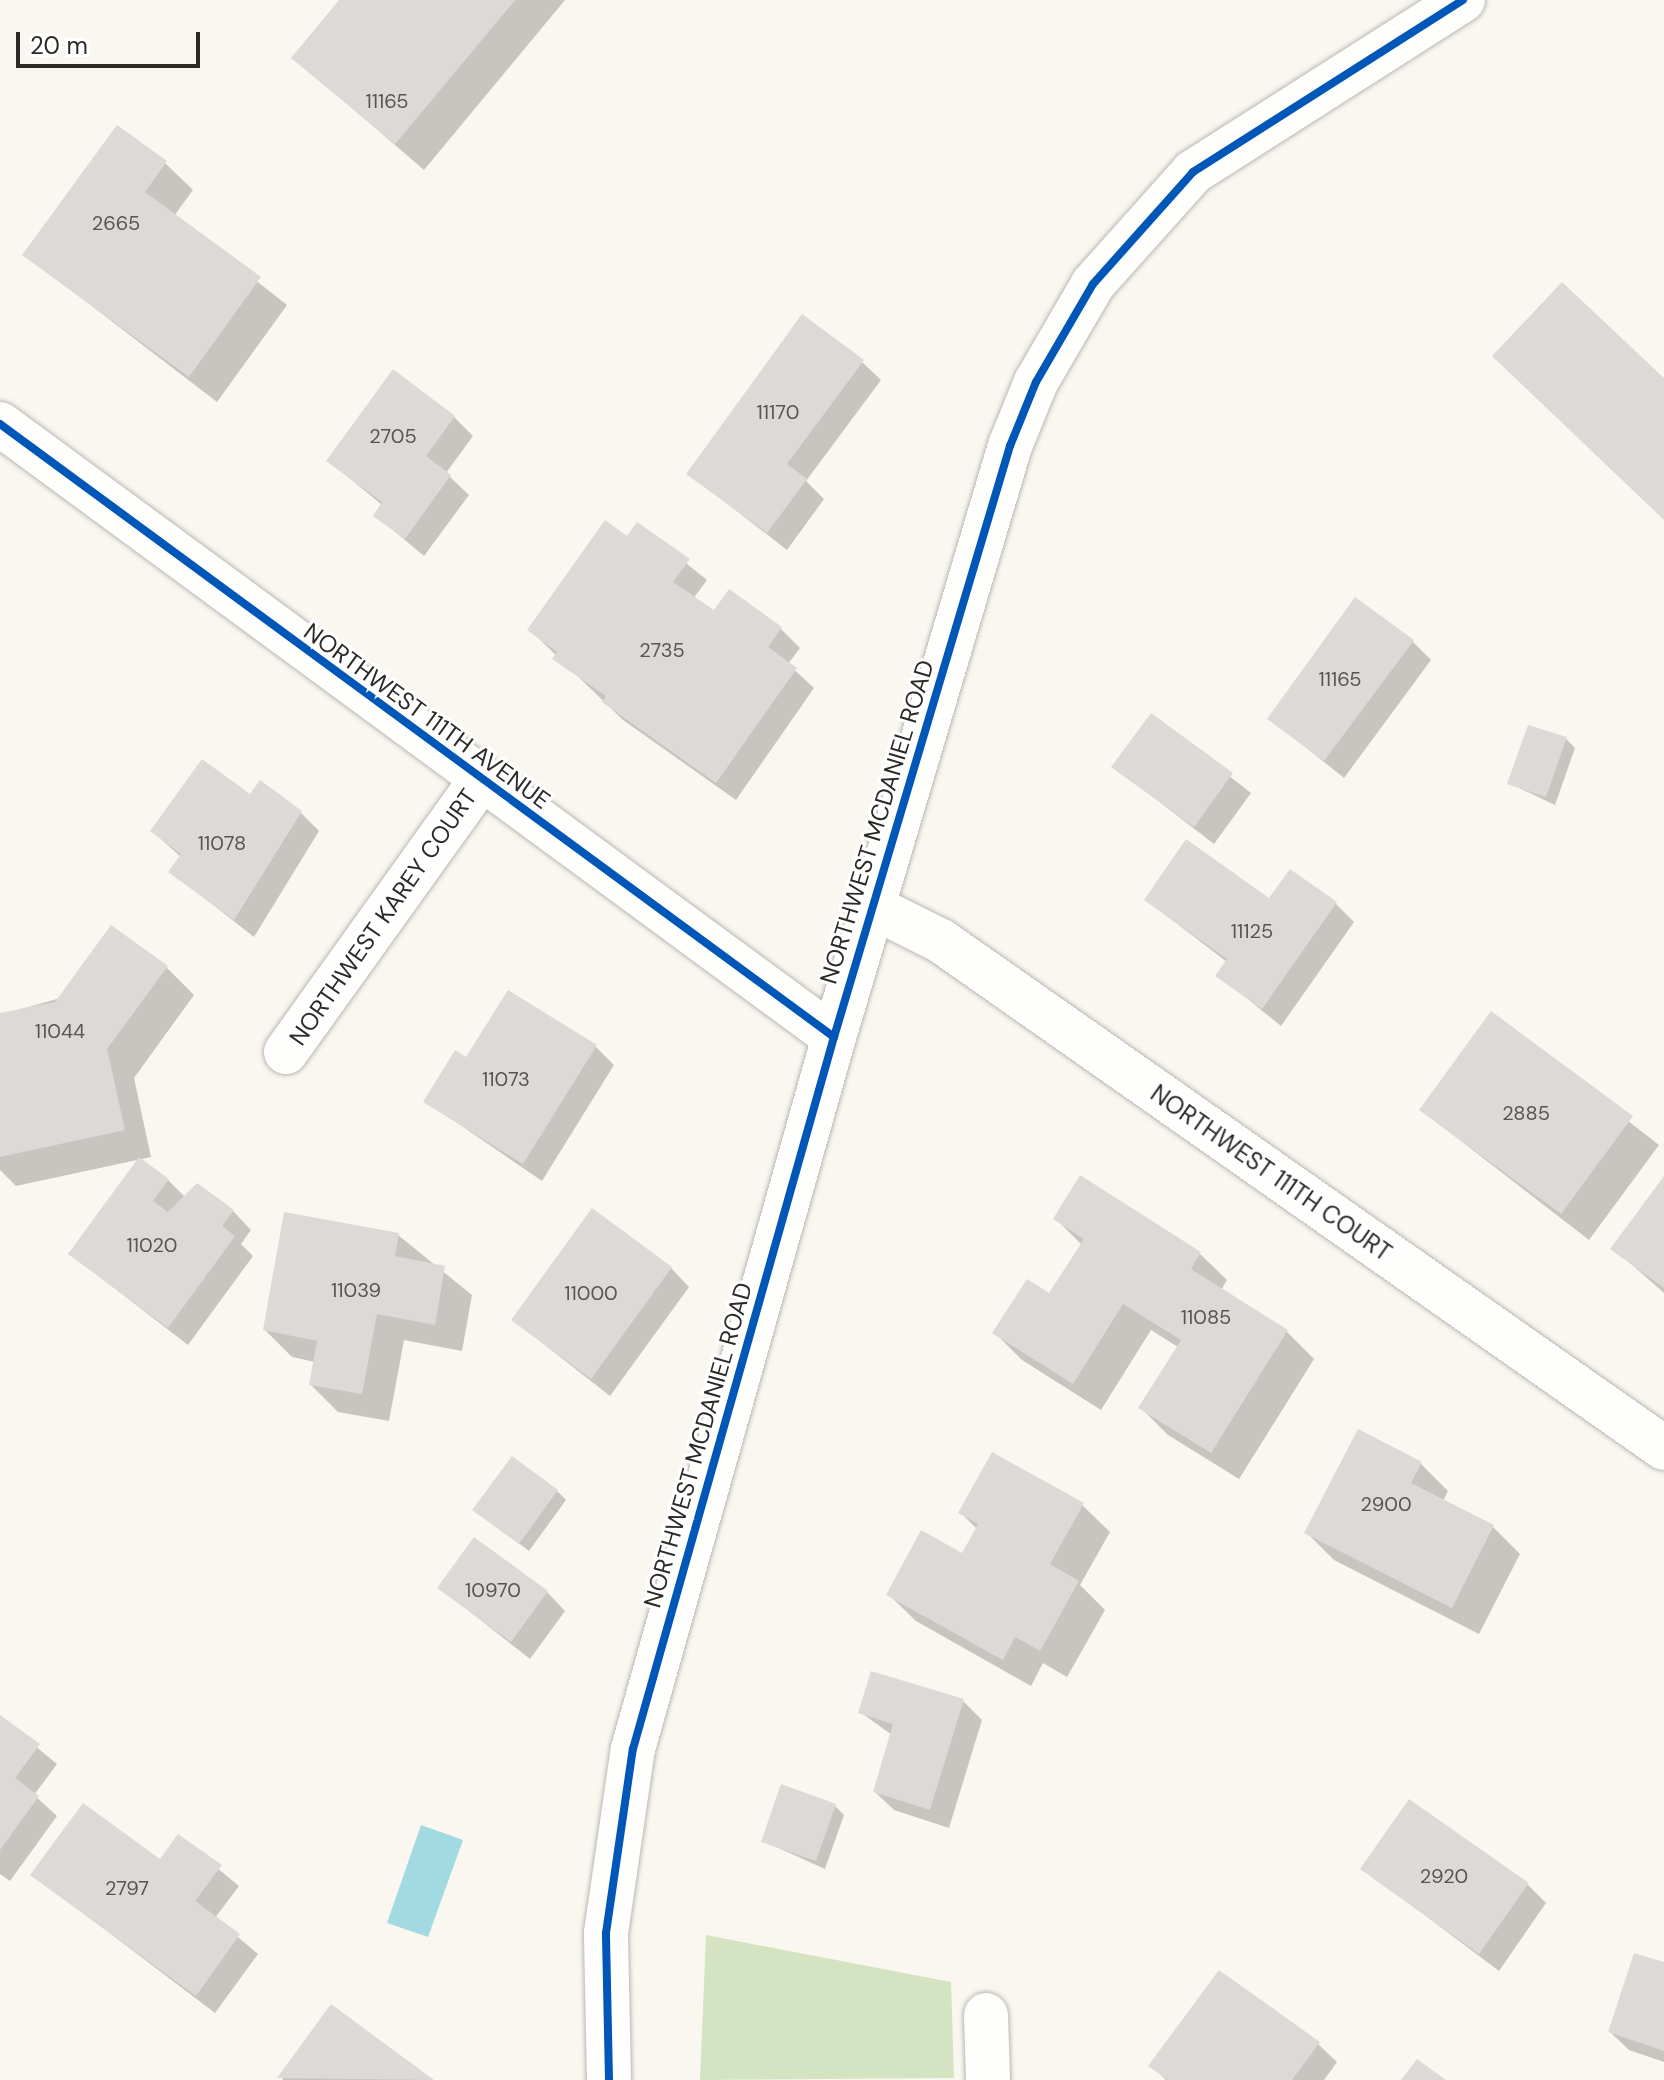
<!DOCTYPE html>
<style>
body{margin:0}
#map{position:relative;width:1664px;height:2080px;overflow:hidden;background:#faf7f0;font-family:"DM Sans",sans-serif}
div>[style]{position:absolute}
.green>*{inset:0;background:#d4e4c3}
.water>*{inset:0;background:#a2dae2}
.shadow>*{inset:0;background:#0003}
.building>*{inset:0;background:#ddd9d6}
.roads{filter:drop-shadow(0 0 2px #bab8b3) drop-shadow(0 0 2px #bab8b3)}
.minor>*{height:44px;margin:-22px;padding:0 22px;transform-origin:22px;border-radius:22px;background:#fefefd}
.cycleway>*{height:8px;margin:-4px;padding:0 4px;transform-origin:4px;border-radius:4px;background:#0057b8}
span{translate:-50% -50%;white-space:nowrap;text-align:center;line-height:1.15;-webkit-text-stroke:6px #fff;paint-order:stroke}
.number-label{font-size:20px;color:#585652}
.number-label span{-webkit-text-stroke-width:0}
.street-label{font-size:24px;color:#2c2a26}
.scale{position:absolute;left:16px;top:32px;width:184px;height:36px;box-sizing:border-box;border:4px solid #2c2a26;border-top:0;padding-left:10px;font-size:24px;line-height:28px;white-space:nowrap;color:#2c2a26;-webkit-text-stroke:6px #fff;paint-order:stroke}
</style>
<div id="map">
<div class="green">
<div style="clip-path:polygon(706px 1935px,951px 1982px,954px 2078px,700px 2080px)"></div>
</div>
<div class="water">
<div style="clip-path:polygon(421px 1825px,463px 1840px,428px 1937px,387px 1923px)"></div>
</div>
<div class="shadow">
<div style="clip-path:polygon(342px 0,565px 0,424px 170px,294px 58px)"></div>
<div style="clip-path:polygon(165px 163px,193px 190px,174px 216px,287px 305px,217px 402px,24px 254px)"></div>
<div style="clip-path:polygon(862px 362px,881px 380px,806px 481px,824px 499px,787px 550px,689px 474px)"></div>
<div style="clip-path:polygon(454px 417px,473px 436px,446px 473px,469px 495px,424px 556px,375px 515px,382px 505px,329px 461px)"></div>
<div style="clip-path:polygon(638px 525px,707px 580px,693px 599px,714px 613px,729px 592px,781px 629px,800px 648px,788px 664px,814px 688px,736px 800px,623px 720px,530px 630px)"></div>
<div style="clip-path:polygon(1412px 641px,1431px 660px,1344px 778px,1269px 718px)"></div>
<div style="clip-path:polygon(1151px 715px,1251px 793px,1214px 844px,1114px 767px)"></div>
<div style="clip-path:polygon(1566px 739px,1575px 748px,1555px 805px,1509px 783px)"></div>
<div style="clip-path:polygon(250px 797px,301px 813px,319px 831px,254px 937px,171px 872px,181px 857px,152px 831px)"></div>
<div style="clip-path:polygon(1146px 900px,1336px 904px,1354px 922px,1281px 1026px,1218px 975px,1227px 962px)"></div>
<div style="clip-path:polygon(167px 968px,194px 995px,134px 1078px,151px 1157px,16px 1186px,0 1170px,0 1015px)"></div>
<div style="clip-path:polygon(1491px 1014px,1659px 1145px,1589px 1240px,1421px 1110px)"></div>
<div style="clip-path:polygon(595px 1046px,614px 1065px,542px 1181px,425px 1101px)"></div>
<div style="clip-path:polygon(1664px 1179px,1664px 1293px,1613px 1248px)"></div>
<div style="clip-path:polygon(168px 1180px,185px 1197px,233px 1211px,251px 1230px,241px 1244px,253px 1256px,188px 1345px,70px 1254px)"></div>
<div style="clip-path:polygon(1055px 1218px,1199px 1253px,1227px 1280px,1221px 1290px,1287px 1332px,1314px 1359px,1239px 1479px,1168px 1435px,1140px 1407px,1178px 1347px,1151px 1330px,1101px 1410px,1022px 1360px,995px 1333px,1050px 1296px,1082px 1245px)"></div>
<div style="clip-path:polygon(398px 1235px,472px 1295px,462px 1351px,404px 1340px,389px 1421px,338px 1412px,311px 1385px,315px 1362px,292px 1357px,265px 1330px)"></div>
<div style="clip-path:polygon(671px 1268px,689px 1287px,610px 1396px,513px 1320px)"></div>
<div style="clip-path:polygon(1359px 1432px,1421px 1464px,1448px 1491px,1443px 1501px,1493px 1527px,1520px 1554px,1479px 1634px,1334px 1560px,1306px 1532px)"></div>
<div style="clip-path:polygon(557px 1491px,566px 1500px,529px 1551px,474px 1510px)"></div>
<div style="clip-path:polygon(1082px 1505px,1110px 1532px,1080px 1585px,1105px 1610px,1067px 1677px,1043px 1663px,1031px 1686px,916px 1621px,888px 1594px,962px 1556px,977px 1529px,960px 1512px)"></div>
<div style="clip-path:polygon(440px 1588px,547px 1592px,565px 1611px,530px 1659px)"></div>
<div style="clip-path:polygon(963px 1701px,982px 1720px,949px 1828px,894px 1810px,875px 1792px,892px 1735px,860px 1712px)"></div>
<div style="clip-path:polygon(0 1717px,57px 1764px,34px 1795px,57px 1816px,10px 1881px,0 1874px)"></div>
<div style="clip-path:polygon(835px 1806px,844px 1815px,825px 1869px,763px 1841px)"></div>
<div style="clip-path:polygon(178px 1836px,239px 1886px,215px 1918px,258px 1954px,215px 2013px,33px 1875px,160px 1861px)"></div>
<div style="clip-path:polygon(1362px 1868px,1528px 1885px,1546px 1903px,1499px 1971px)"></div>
<div style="clip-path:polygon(1664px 1965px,1664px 2062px,1629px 2050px,1610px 2032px)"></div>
<div style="clip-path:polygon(332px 2007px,431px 2080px,282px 2080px)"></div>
<div style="clip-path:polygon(1318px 2044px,1337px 2062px,1324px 2080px,1166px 2080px,1151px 2065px)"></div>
</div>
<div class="building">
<div style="clip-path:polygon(339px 0,515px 0,395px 144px,291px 58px)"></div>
<div style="clip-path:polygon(117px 125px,167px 161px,145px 192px,261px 277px,189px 377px,22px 255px)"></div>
<div style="clip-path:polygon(1562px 282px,1664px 378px,1664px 520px,1492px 356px)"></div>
<div style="clip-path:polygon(802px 314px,864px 360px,787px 464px,807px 479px,767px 533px,686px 474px)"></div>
<div style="clip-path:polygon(393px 369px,455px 416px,426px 456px,451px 475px,405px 539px,373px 516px,382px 502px,326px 461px)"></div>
<div style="clip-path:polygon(605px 520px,627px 536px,637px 522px,690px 559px,673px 582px,714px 610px,729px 589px,782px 627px,768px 647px,797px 668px,716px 783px,602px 702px,606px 696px,552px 659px,557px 652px,527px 630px)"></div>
<div style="clip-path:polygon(1355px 597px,1414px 640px,1324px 761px,1267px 719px)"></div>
<div style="clip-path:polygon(1151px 713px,1233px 773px,1194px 827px,1111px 767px)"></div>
<div style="clip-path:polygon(1528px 725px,1567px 737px,1546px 797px,1507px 784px)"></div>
<div style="clip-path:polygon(202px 759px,250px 794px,260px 780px,302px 811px,234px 920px,168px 872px,181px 854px,150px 831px)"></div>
<div style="clip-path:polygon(1186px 839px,1269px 898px,1290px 869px,1337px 902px,1262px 1009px,1215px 976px,1227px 959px,1144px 900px)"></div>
<div style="clip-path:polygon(111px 925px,168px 966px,107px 1049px,125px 1130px,0 1157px,0 1013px,55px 1002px)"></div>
<div style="clip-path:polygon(508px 990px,597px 1045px,523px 1164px,423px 1102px,455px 1050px,466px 1057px)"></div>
<div style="clip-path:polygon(1491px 1011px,1633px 1116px,1561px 1214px,1419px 1110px)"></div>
<div style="clip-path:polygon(139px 1157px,169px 1179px,153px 1201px,168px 1212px,197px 1183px,234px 1210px,222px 1226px,235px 1236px,168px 1328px,68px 1254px)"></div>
<div style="clip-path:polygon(1080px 1175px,1201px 1252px,1191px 1269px,1288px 1330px,1211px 1453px,1138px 1408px,1181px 1340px,1123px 1304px,1073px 1384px,992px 1333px,1027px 1279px,1049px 1293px,1084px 1239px,1053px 1219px)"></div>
<div style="clip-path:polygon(1664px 1176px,1664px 1288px,1610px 1249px)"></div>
<div style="clip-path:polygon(592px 1208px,672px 1267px,591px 1379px,511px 1320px)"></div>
<div style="clip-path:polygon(284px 1212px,399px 1233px,395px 1256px,445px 1266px,435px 1325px,377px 1314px,362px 1394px,309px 1385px,317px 1341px,263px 1330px)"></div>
<div style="clip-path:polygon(1358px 1429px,1422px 1462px,1411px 1483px,1494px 1525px,1452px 1608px,1304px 1533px)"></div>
<div style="clip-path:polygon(992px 1452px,1084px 1503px,1050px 1564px,1079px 1581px,1040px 1651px,1015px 1637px,1003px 1660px,886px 1595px,921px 1530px,962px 1553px,978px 1524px,958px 1513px)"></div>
<div style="clip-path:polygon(512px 1456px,558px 1490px,519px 1544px,472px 1510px)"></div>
<div style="clip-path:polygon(474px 1537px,548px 1591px,511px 1642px,437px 1588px)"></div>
<div style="clip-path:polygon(871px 1671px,964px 1699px,930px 1810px,873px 1792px,893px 1724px,858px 1713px)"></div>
<div style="clip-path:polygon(0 1715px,40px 1744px,15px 1778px,39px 1796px,0 1850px)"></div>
<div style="clip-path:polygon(781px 1784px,836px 1804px,816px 1861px,761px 1842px)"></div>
<div style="clip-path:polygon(1409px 1799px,1529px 1883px,1479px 1954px,1360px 1869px)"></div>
<div style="clip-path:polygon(83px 1803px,160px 1859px,178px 1834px,222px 1865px,195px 1901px,240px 1934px,196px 1996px,30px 1875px)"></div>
<div style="clip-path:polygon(1634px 1953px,1664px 1962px,1664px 2051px,1608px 2032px)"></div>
<div style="clip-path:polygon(1219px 1970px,1320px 2042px,1292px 2080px,1168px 2080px,1148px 2066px)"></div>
<div style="clip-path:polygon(331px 2004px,434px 2080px,277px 2078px)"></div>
<div style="clip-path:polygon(1417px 2059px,1446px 2080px,1401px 2080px)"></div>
</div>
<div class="roads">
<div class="minor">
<div style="left:0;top:424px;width:1035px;rotate:36.32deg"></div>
<div style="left:873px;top:907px;width:76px;rotate:26.6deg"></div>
<div style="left:941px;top:941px;width:883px;rotate:35.04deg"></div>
<div style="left:286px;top:1052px;width:333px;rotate:-54.4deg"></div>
<div style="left:986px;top:2015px;width:65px;rotate:88.2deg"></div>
<div style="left:609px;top:2080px;width:147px;rotate:-91.2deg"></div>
<div style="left:606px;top:1933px;width:186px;rotate:-81.7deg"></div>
<div style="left:633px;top:1749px;width:740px;rotate:-74.24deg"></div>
<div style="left:834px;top:1037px;width:617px;rotate:-73.42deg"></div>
<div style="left:1010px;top:446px;width:69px;rotate:-67.9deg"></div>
<div style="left:1036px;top:382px;width:113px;rotate:-59.8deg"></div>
<div style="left:1093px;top:284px;width:150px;rotate:-48.2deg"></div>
<div style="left:1193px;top:172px;width:320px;rotate:-32.5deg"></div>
</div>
</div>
<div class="cycleway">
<div style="left:0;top:424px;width:1035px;rotate:36.32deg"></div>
<div style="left:609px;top:2080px;width:147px;rotate:-91.2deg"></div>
<div style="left:606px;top:1933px;width:186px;rotate:-81.7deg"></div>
<div style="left:633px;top:1749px;width:740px;rotate:-74.24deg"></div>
<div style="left:834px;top:1037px;width:617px;rotate:-73.42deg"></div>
<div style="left:1010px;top:446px;width:69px;rotate:-67.9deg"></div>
<div style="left:1036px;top:382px;width:113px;rotate:-59.8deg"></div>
<div style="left:1093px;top:284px;width:150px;rotate:-48.2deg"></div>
<div style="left:1193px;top:172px;width:320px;rotate:-32.5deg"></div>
</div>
<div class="number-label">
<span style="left:387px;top:101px">11165</span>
<span style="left:116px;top:223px">2665</span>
<span style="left:778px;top:412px">11170</span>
<span style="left:393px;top:436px">2705</span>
<span style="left:662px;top:650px">2735</span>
<span style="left:1340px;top:679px">11165</span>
<span style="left:222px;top:843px">11078</span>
<span style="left:1252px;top:931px">11125</span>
<span style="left:60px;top:1031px">11044</span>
<span style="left:506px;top:1079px">11073</span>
<span style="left:1526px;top:1113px">2885</span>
<span style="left:152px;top:1245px">11020</span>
<span style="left:356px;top:1290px">11039</span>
<span style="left:591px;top:1293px">11000</span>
<span style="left:1206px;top:1317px">11085</span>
<span style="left:1386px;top:1504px">2900</span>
<span style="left:493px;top:1590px">10970</span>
<span style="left:1444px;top:1876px">2920</span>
<span style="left:127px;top:1888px">2797</span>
</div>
<div class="street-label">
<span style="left:427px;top:716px;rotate:36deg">NORTHWEST 111TH AVENUE</span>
<span style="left:877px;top:822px;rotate:-73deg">NORTHWEST MCDANIEL ROAD</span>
<span style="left:383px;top:917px;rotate:-55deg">NORTHWEST KAREY COURT</span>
<span style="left:1271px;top:1173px;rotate:35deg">NORTHWEST 111TH COURT</span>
<span style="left:698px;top:1445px;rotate:-74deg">NORTHWEST MCDANIEL ROAD</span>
</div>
<div class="scale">20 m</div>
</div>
